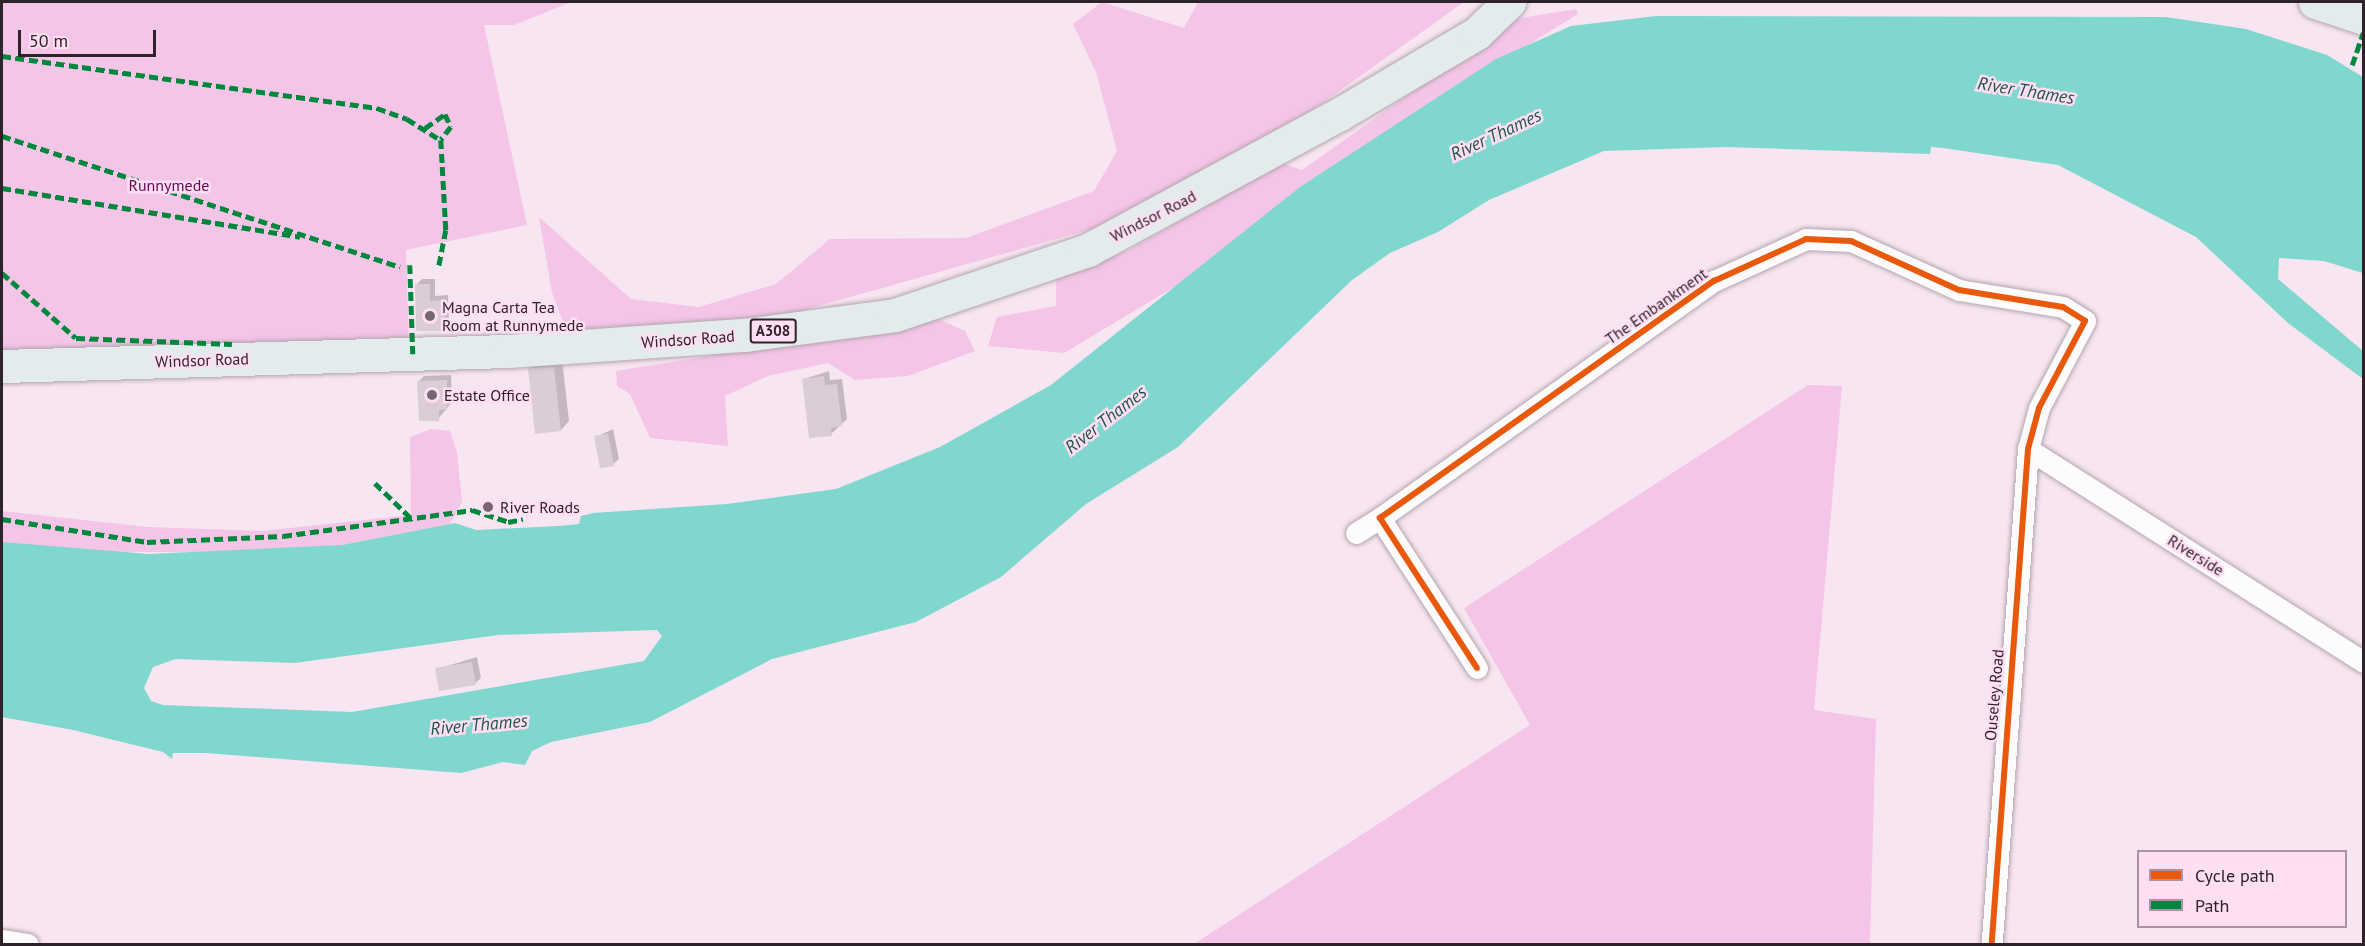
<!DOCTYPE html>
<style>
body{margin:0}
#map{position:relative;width:2365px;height:946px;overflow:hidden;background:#f7e5f1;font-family:"PT Sans",sans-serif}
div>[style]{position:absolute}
.green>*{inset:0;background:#f5c5e7}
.water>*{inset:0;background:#7fd7cd}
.shadow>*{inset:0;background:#0003}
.building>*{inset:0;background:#dbcdd6}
.roads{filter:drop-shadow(0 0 2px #b2a5ad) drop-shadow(0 0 2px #b2a5ad)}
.minor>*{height:21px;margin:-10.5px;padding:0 10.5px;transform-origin:10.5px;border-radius:10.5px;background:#fefbfd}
.primary>*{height:33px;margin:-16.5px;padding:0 16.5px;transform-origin:16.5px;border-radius:16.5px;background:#e4ebec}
.quiet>*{height:4.5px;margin-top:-2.25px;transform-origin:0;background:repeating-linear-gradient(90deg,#00873e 0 9px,transparent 0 13.5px)}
.cycleway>*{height:6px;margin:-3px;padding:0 3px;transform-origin:3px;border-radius:3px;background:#e8590c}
.dots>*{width:16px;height:16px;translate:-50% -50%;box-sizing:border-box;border:3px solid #fedef3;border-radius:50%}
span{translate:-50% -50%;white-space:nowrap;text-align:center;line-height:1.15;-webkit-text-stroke:5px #fedef3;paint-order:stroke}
.shield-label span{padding:2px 4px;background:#fedef3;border:2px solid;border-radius:4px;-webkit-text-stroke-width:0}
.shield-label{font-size:15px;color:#2f232b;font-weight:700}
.park-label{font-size:16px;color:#670654}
.street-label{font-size:16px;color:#2f232b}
.poi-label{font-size:16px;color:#2f232b}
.left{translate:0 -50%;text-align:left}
.water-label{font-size:18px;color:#1d544c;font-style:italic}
.frame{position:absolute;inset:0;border:3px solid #2f232b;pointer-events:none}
.legend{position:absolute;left:2137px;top:850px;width:210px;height:78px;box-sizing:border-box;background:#fedef3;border:2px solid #ab93a3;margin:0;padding:8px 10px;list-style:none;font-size:18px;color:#2f232b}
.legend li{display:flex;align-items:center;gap:12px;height:30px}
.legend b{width:30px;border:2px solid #ab93a3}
.scale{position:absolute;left:18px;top:30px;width:138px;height:27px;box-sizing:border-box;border:3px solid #2f232b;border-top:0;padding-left:8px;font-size:18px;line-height:21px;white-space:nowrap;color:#2f232b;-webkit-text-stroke:4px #fedef3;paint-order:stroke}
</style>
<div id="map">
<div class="green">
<div style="clip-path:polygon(2px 2px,571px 2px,514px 25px,484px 25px,527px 225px,406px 250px,409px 345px,2px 357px)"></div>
<div style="clip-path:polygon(1102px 2px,1184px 28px,1198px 2px,1464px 2px,1314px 109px,1099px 227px,797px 312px,569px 338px,552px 293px,539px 217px,631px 299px,699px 307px,776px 284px,830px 239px,966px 238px,1094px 191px,1117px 151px,1096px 72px,1073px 24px)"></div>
<div style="clip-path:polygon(1576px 9px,1578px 14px,1300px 187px,1194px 275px,1064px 353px,988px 346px,997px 317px,1056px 306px,1056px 277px,1130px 250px,1279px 162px,1302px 170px,1515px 19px)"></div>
<div style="clip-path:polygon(938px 319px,965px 331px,975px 351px,908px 376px,855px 380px,828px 363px,768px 376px,725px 396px,728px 446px,650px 438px,630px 394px,617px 386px,616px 371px)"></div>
<div style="clip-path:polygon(1808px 385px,1842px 386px,1814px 710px,1876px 719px,1870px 944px,1194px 944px,1530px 725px,1464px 608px)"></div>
<div style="clip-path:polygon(431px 429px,450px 431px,457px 452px,462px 502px,450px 524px,342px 545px,213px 552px,94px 552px,2px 542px,2px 511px,148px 527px,262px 531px,411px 515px,410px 437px)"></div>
</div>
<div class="water">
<div style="clip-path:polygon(evenodd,1656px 16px,2166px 17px,2246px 29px,2327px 55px,2363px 77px,2363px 273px,2324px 261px,2279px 258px,2278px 279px,2363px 351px,2363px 379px,2288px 323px,2196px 237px,2058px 165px,1943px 148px,1931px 147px,1930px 154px,1726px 147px,1604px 151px,1489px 200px,1438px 232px,1390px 253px,1352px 280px,1178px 447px,1086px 504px,1001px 577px,916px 622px,772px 659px,650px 722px,551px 742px,532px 751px,525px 765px,503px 762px,461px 773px,206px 753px,173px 753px,172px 759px,163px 752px,73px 730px,2px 717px,2px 542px,149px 554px,342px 545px,455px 523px,476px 530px,559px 526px,579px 524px,581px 516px,593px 513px,727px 504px,836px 489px,940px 447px,1051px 385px,1300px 187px,1496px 59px,1571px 26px,1656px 16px,657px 630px,662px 636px,644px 661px,352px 712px,163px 705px,151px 701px,144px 688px,153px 667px,176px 659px,295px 663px,498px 635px,657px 630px)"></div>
</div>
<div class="shadow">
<div style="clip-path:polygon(422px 279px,435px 279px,435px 296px,448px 295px,449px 324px,443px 329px,416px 285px)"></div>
<div style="clip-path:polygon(562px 359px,569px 421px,561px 430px,529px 369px,538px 361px)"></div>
<div style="clip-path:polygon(829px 371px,830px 380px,842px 379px,847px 419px,831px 434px,804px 379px)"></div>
<div style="clip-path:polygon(451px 375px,452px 402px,438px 419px,419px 381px,424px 376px)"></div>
<div style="clip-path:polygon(613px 429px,619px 459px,613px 464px,596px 437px)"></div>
<div style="clip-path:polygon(477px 657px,481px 678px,475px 683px,437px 669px)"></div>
</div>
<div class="building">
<div style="clip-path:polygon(415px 284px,430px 284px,430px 301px,444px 300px,444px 331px,416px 331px)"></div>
<div style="clip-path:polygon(554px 367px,561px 431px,535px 434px,528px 368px)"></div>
<div style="clip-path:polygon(824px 376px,825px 385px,837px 384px,842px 426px,831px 428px,832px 436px,809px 438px,802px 379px)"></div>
<div style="clip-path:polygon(447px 380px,447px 409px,439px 410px,439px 421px,419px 421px,417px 381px)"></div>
<div style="clip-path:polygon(608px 434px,614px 466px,600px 468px,594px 436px)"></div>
<div style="clip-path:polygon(472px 662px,476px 685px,439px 691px,435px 668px)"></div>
</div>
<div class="roads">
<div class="minor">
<div style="left:2028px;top:449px;width:398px;rotate:32.4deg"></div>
<div style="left:1356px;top:533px;width:28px;rotate:-32deg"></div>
<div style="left:1477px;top:668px;width:179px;rotate:-122.9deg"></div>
<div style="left:1380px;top:518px;width:410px;rotate:-35.4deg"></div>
<div style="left:1714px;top:281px;width:101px;rotate:-24.5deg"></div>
<div style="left:1806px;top:239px;width:45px;rotate:2.5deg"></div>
<div style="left:1851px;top:241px;width:119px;rotate:24.4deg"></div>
<div style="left:1959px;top:290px;width:105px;rotate:9.3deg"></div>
<div style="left:2063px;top:307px;width:26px;rotate:32deg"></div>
<div style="left:2085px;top:321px;width:98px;rotate:117.9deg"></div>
<div style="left:2039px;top:408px;width:42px;rotate:105deg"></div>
<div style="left:2028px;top:449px;width:496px;rotate:94.2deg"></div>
<div style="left:2px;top:940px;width:26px;rotate:9deg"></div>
</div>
<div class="primary">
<div style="left:2315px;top:2px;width:52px;rotate:18.1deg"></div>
<div style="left:2px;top:366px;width:506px;rotate:-1.7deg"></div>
<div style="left:508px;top:351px;width:238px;rotate:-3.9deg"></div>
<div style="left:745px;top:335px;width:151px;rotate:-7.6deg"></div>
<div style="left:895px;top:315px;width:204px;rotate:-18.6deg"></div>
<div style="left:1088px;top:250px;width:284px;rotate:-28.4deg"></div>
<div style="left:1338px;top:115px;width:161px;rotate:-30.5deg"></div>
<div style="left:1477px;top:33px;width:45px;rotate:-44.1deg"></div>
</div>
</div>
<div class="quiet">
<div style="left:2px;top:56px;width:379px;rotate:7.9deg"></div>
<div style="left:377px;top:108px;width:32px;rotate:20deg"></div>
<div style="left:407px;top:119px;width:40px;rotate:32deg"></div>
<div style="left:441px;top:140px;width:90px;rotate:86.8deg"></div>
<div style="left:446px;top:230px;width:38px;rotate:101deg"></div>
<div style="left:2352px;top:65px;width:34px;rotate:-71deg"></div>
<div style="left:425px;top:128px;width:24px;rotate:-35deg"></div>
<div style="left:445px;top:114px;width:14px;rotate:65deg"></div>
<div style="left:451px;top:127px;width:16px;rotate:128deg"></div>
<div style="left:2px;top:136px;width:419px;rotate:18.2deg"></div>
<div style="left:2px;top:188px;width:302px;rotate:9.3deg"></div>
<div style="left:410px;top:265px;width:89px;rotate:88.1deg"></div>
<div style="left:2px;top:273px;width:98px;rotate:41.3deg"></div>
<div style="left:76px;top:338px;width:156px;rotate:2.2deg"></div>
<div style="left:375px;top:483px;width:52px;rotate:44.2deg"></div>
<div style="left:2px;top:519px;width:147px;rotate:9deg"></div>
<div style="left:147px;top:542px;width:136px;rotate:-2.5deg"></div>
<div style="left:283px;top:536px;width:191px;rotate:-7.8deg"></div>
<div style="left:472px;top:510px;width:38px;rotate:18deg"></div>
<div style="left:508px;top:522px;width:15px;rotate:-11deg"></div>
</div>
<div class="cycleway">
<div style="left:1477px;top:668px;width:179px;rotate:-122.9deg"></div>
<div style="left:1380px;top:518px;width:410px;rotate:-35.4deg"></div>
<div style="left:1714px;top:281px;width:101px;rotate:-24.5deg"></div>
<div style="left:1806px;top:239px;width:45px;rotate:2.5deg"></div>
<div style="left:1851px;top:241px;width:119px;rotate:24.4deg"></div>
<div style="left:1959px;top:290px;width:105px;rotate:9.3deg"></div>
<div style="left:2063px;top:307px;width:26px;rotate:32deg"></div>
<div style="left:2085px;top:321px;width:98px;rotate:117.9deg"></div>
<div style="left:2039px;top:408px;width:42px;rotate:105deg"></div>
<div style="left:2028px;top:449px;width:496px;rotate:94.2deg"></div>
</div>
<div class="dots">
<div style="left:430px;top:316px;background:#756770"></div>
<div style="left:432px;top:395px;background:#756770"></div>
<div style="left:488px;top:507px;background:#756770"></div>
</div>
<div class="shield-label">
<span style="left:773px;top:331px">A308</span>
</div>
<div class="park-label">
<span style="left:169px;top:185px">Runnymede</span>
</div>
<div class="street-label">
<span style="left:1153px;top:216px;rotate:-27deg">Windsor Road</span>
<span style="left:1656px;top:306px;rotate:-35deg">The Embankment</span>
<span style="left:688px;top:339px;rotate:-4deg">Windsor Road</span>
<span style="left:202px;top:360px;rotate:-2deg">Windsor Road</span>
<span style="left:2196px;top:555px;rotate:32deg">Riverside</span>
<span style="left:1994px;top:695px;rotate:-85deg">Ouseley Road</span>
</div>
<div class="poi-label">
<span class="left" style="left:442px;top:316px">Magna Carta Tea<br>Room at Runnymede</span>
<span class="left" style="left:444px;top:395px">Estate Office</span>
<span class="left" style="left:500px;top:507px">River Roads</span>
</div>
<div class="water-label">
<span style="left:2026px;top:91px;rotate:9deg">River Thames</span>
<span style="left:1496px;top:135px;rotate:-25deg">River Thames</span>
<span style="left:1106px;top:420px;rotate:-38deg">River Thames</span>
<span style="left:479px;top:725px;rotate:-5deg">River Thames</span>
</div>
<div class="frame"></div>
<ul class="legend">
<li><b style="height:8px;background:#e8590c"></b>Cycle path</li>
<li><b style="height:8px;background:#00873e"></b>Path</li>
</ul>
<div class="scale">50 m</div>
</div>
